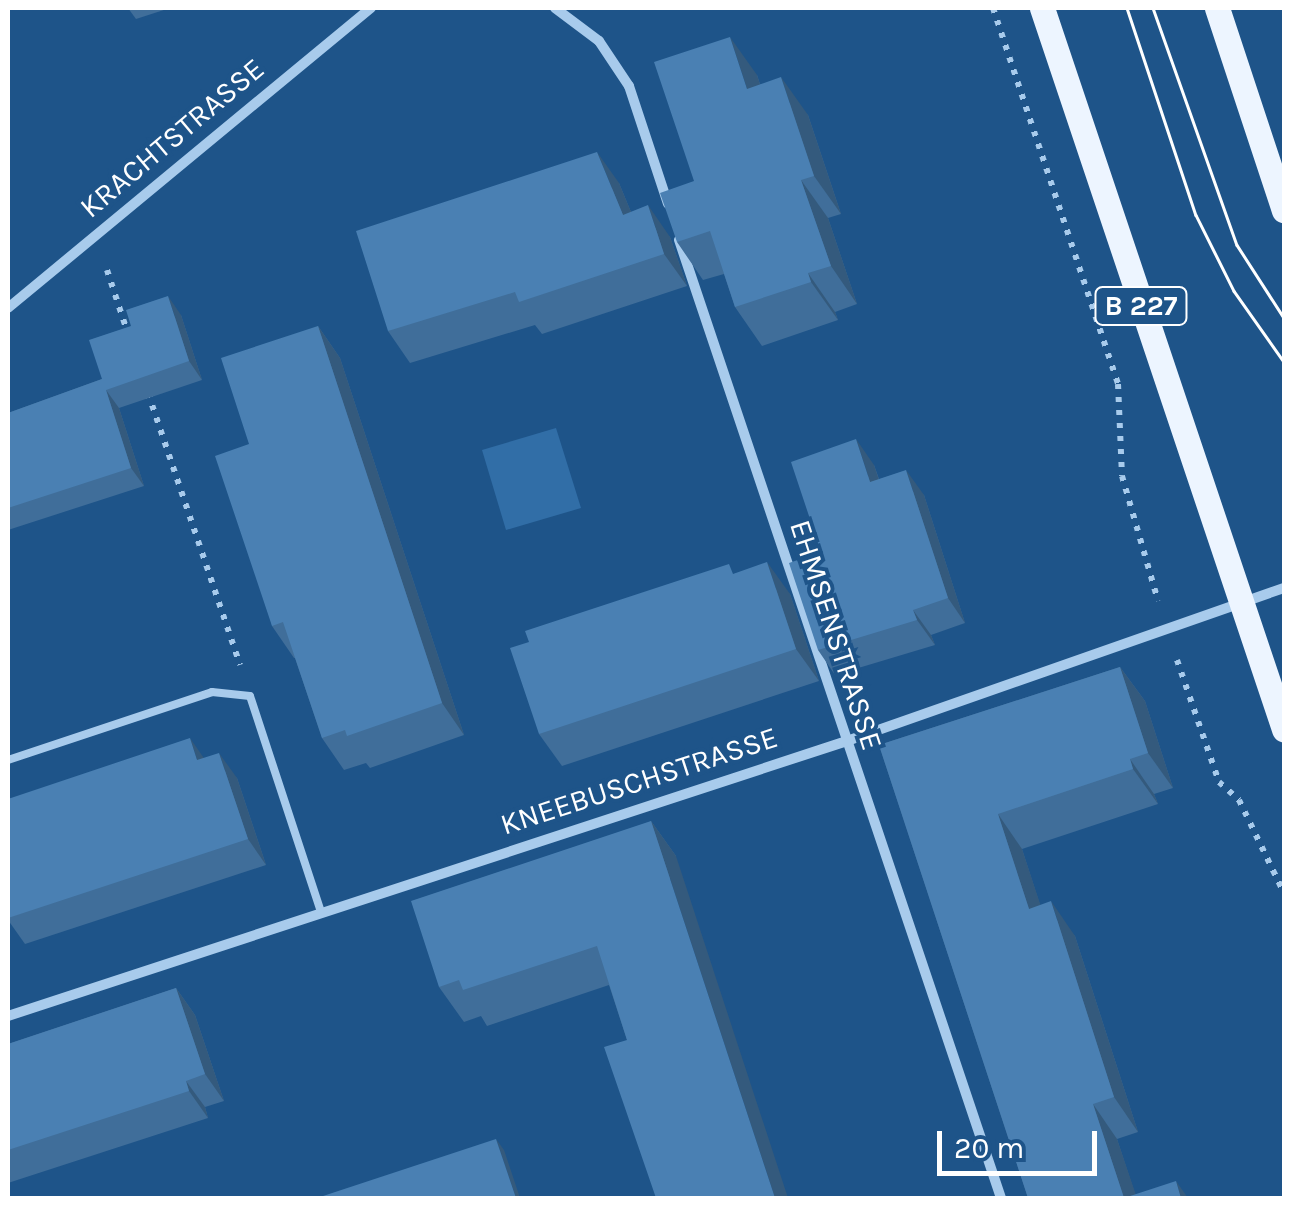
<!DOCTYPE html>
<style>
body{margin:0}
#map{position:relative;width:1292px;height:1206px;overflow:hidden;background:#1e5489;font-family:Karla,sans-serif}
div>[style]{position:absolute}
.green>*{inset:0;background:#316ea7}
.path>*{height:6px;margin-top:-3px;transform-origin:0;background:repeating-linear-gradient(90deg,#a8cbec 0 5px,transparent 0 13px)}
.lane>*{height:8px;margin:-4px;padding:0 4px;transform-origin:4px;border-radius:4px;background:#a8cbec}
.street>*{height:10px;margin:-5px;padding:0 5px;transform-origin:5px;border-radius:5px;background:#a8cbec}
.primary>*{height:25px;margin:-12.5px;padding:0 12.5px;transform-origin:12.5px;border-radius:12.5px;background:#edf5ff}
.tram>*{height:2.5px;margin:-1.25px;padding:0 1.25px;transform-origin:1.25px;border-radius:1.25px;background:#fff}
.wall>*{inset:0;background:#406e9a}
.shaded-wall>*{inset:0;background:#345a7d}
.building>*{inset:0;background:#4a80b3}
span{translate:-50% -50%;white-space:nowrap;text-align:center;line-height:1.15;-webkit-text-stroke:8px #1e5489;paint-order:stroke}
.shield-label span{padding:2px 8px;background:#1e5489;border:2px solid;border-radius:8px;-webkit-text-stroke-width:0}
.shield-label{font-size:28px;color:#fff;font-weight:700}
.street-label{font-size:30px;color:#fff}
.frame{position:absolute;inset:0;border:10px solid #fff;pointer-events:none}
.scale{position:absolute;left:937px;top:1131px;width:160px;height:45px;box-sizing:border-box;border:5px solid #fff;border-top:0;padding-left:12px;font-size:30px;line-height:35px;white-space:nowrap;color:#fff;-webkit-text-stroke:8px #1e5489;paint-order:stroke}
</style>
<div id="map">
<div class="green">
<div style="clip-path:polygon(556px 428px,581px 508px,506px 530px,482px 450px)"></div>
</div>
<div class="path">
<div style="left:993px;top:8px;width:396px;rotate:71.6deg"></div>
<div style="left:1118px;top:384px;width:92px;rotate:87.5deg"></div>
<div style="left:1122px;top:476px;width:130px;rotate:73.9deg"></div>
<div style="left:107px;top:270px;width:67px;rotate:71.8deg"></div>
<div style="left:148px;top:393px;width:287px;rotate:71.3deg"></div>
<div style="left:1177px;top:660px;width:129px;rotate:71deg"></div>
<div style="left:1219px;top:782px;width:27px;rotate:42deg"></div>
<div style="left:1239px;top:800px;width:103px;rotate:64.2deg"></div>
</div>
<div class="lane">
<div style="left:8px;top:760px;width:215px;rotate:-18.4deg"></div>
<div style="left:212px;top:692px;width:38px;rotate:6deg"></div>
<div style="left:250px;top:696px;width:224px;rotate:71.8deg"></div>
</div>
<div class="street">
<div style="left:555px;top:8px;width:55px;rotate:36.9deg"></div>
<div style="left:599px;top:41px;width:54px;rotate:56.3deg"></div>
<div style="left:629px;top:86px;width:124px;rotate:71.7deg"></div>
<div style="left:679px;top:240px;width:1011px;rotate:71.42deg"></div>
<div style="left:8px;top:308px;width:471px;rotate:-39.6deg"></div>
<div style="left:8px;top:1016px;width:880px;rotate:-18.15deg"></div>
<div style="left:844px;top:742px;width:466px;rotate:-19.3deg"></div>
</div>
<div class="primary">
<div style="left:1042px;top:8px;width:761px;rotate:71.45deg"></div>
<div style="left:1217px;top:8px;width:213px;rotate:71.7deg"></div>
</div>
<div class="tram">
<div style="left:1127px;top:8px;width:218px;rotate:71.6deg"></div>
<div style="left:1196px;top:215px;width:85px;rotate:63.4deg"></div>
<div style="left:1234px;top:291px;width:87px;rotate:54.8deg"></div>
<div style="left:1153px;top:8px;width:251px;rotate:70.5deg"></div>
<div style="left:1237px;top:245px;width:87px;rotate:57.2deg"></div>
</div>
<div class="wall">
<div style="clip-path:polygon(128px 8px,170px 8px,136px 19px)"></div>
<div style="clip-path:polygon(757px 75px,760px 84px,808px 115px,841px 214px,828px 218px,857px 304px,835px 312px,838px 320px,762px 346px,735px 307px,724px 274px,703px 280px,677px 242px,694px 181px)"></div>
<div style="clip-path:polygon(619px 183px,631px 212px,670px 237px,687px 286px,542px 334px,535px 325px,410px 363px,388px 331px)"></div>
<div style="clip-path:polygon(181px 315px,202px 380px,119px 408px,144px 486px,8px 530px,8px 413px,102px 379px,131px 326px)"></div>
<div style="clip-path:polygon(318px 326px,340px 358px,464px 735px,370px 768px,366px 763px,344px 770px,322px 738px,295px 658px,294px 658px,272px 626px,249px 444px)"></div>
<div style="clip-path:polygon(874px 465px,879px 479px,924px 495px,965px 623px,931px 635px,935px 645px,835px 675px,818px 650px,821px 552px)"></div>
<div style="clip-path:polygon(736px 573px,790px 594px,819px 681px,562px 766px,539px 734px)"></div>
<div style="clip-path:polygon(1120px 667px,1145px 701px,1173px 788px,1154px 794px,1158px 804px,1022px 849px,1040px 905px,1075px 936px,1138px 1132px,1117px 1139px,1135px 1194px,1188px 1198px,1028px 1198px,879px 745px)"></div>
<div style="clip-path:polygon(203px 758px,237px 778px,266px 865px,25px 944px,8px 920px,8px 799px)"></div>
<div style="clip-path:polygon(651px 821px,676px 856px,627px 1040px,609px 985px,487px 1026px,481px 1016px,464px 1022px,439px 987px)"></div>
<div style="clip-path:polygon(176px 988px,195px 1015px,224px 1101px,205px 1107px,208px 1118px,8px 1183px,8px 1044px)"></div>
</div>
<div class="shaded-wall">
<div style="clip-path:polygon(730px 37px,757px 75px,774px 127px,747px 89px)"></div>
<div style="clip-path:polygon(781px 77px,808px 115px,841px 214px,814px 176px)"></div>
<div style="clip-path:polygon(597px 152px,619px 183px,645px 246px,623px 215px)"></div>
<div style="clip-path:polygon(801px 180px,828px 218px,857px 304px,831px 266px)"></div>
<div style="clip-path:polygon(648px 205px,670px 237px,687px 286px,664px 254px)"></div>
<div style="clip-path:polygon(808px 273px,835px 312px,838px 320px,811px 282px)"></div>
<div style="clip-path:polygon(168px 296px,181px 315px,202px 380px,189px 361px)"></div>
<div style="clip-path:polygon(318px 326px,340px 358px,464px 735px,442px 703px)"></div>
<div style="clip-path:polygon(106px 390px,119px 408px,144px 486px,131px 468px)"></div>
<div style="clip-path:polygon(856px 439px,874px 465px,888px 507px,870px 482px)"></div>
<div style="clip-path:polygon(906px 470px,924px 495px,965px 623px,948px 598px)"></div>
<div style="clip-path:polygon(767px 562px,790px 594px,819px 681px,796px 649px)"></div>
<div style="clip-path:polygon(913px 610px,931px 635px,935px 645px,917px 620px)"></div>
<div style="clip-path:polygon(1120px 667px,1145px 701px,1173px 788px,1148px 753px)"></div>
<div style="clip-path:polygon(190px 738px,208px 764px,197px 760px)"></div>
<div style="clip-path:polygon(219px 753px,237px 778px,266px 865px,248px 839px)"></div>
<div style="clip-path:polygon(1130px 759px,1154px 794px,1158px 804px,1133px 769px)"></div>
<div style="clip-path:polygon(998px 814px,1022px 849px,1053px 943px,1029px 909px)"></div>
<div style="clip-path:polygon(651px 821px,676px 856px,788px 1198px,775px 1198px)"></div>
<div style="clip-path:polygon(1051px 901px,1075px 936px,1138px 1132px,1114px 1097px)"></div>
<div style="clip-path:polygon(176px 988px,195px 1015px,224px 1101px,205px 1074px)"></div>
<div style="clip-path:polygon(186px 1081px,205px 1107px,208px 1118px,189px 1091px)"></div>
<div style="clip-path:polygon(1093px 1104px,1117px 1139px,1137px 1198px,1124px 1198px)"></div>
<div style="clip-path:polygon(496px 1139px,504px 1150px,520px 1198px,516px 1198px)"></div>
<div style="clip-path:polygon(1176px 1181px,1188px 1198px,1181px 1198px)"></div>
</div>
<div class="building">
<div style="clip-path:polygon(730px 37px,747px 89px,781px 77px,814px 176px,801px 180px,831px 266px,808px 273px,811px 282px,735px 307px,710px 231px,677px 242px,660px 193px,694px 181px,654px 62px)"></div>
<div style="clip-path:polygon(597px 152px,623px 215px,648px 205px,664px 254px,519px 302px,515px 292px,388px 331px,356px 231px)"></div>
<div style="clip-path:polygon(168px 296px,189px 361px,106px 390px,131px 468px,8px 508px,8px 413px,102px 379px,89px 340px,131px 326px,126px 310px)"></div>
<div style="clip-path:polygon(318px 326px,442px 703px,347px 736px,345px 730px,322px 738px,283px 622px,272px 626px,215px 456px,249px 444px,221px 358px)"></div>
<div style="clip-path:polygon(856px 439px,870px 482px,906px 470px,948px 598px,913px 610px,917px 620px,818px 650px,789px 563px,821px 552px,791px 462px)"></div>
<div style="clip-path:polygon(767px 562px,796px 649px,539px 734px,510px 648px,529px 642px,525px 631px,729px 564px,733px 574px)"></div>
<div style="clip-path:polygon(1120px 667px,1148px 753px,1130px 759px,1133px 769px,998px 814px,1029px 909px,1051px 901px,1114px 1097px,1093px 1104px,1124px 1198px,1176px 1181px,1181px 1198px,1028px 1198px,879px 745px)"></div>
<div style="clip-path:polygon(190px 738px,197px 760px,219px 753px,248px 839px,8px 918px,8px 799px)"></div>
<div style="clip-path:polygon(651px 821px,775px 1198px,656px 1198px,604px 1047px,627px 1040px,597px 946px,463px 990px,459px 980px,439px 987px,411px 901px)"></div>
<div style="clip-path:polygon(176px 988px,205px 1074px,186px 1081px,189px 1091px,8px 1150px,8px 1044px)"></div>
<div style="clip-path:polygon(496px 1139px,516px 1198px,317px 1198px)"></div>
</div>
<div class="shield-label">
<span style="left:1141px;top:306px">B 227</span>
</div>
<div class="street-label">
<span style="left:172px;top:138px;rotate:-40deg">KRACHTSTRASSE</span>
<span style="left:836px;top:635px;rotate:72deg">EHMSENSTRASSE</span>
<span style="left:639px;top:781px;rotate:-18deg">KNEEBUSCHSTRASSE</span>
</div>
<div class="frame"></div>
<div class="scale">20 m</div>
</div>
